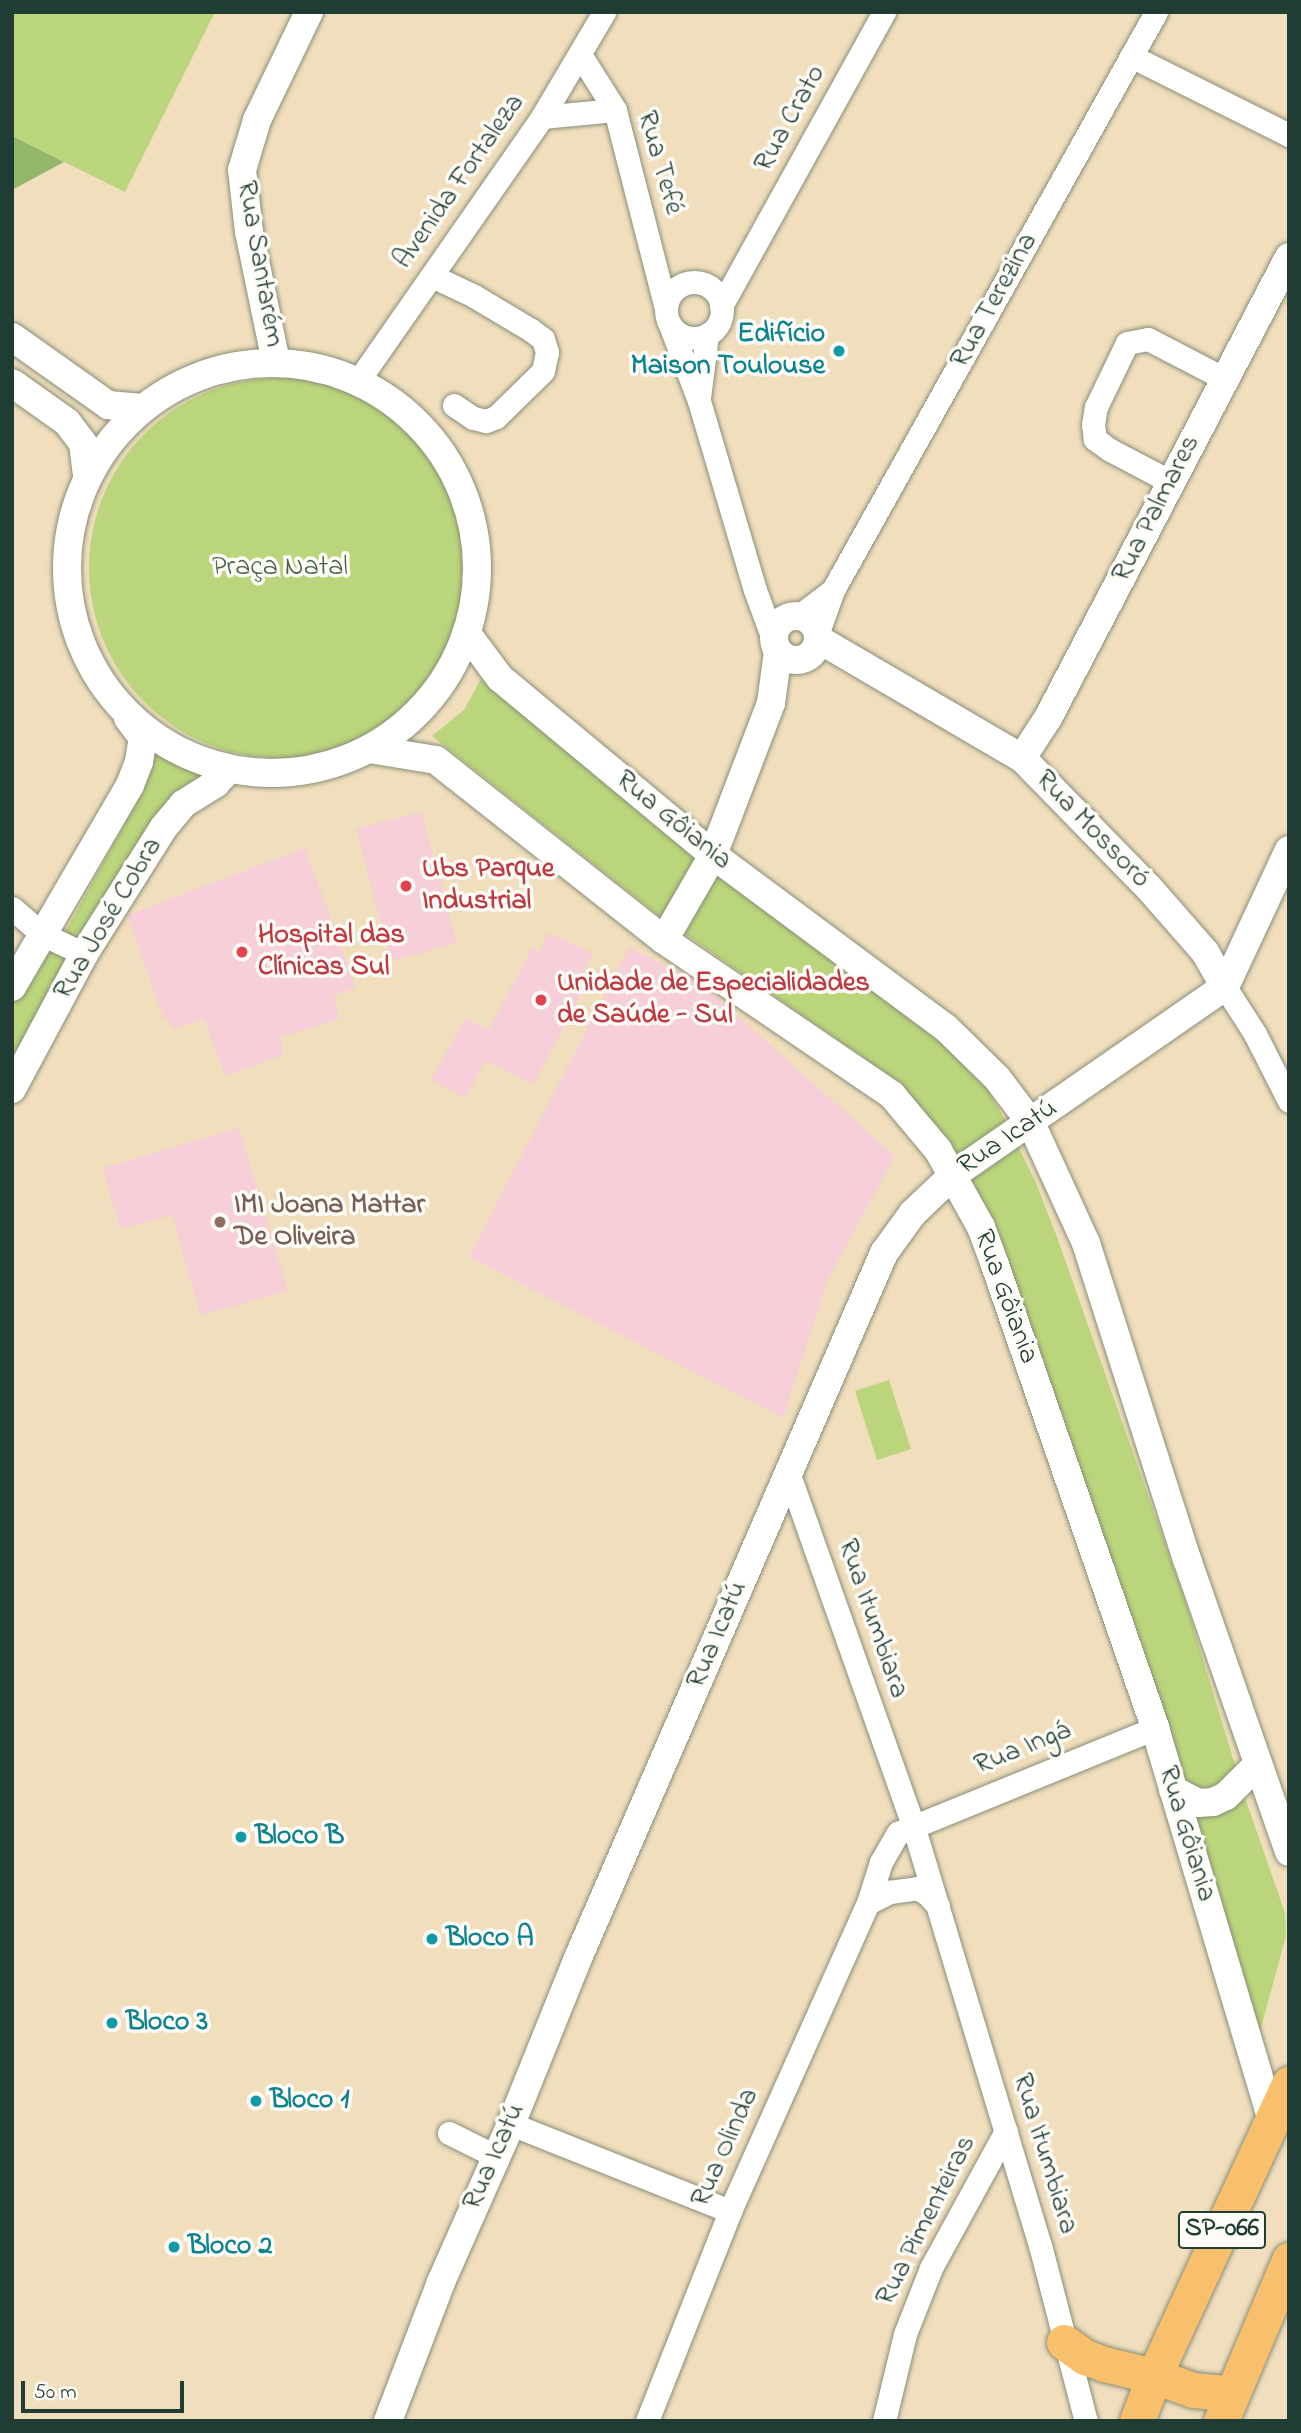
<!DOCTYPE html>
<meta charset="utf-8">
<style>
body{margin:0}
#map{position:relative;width:1301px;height:2433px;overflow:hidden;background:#f0debd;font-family:"Indie Flower",sans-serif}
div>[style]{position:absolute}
.built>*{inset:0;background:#f6cfd8}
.green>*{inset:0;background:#bad57b}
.round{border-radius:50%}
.forest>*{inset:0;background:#93b66b}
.roads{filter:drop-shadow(0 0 2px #888e78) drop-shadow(0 0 2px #888e78)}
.minor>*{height:23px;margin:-11.5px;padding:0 11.5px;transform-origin:11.5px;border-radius:11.5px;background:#fff}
.minor>.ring{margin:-11.5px;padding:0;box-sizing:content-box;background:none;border:23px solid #fff;border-radius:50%}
.tertiary>*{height:28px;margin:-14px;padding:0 14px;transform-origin:14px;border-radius:14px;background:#fff}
.tertiary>.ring{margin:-14px;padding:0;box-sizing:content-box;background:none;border:28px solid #fff;border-radius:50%}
.primary>*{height:35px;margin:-17.5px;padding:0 17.5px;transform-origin:17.5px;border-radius:17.5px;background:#f8bf6c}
.dots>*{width:19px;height:19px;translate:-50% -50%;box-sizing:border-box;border:4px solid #fdfcf7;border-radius:50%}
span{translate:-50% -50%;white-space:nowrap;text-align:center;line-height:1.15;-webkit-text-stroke:7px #fdfcf7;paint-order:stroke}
.shield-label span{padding:2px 5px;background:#fdfcf7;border:2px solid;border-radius:5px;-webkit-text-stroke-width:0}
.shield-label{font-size:26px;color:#1f3d34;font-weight:700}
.street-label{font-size:28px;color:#1f3d34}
.culture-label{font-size:28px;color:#0d838f;font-weight:700}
.right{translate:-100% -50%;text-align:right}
.left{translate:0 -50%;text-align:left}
.park-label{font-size:28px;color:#466346}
.health-label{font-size:28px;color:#be3a42;font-weight:700}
.education-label{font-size:28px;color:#785e54;font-weight:700}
.frame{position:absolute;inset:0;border:14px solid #1f3d34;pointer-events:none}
.scale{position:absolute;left:21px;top:2381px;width:163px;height:32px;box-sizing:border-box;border:4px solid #1f3d34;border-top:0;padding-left:9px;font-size:21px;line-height:24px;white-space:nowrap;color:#1f3d34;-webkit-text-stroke:5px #fdfcf7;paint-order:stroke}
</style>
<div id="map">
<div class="built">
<div style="clip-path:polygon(422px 812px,457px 943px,391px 961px,356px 829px)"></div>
<div style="clip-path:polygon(305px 848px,356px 988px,334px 995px,339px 1019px,281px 1037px,283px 1055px,225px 1076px,204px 1019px,172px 1029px,169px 1019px,164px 1019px,127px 915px)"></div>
<div style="clip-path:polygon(548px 933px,593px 953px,581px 977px,588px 982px,533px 1085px,485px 1061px,466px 1098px,431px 1080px,465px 1018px,489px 1029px,533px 947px,539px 953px)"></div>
<div style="clip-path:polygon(629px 948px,697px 980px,895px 1156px,828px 1279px,783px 1418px,469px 1257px)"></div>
<div style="clip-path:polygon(239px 1128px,288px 1291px,200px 1315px,172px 1215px,120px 1229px,103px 1168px)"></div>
</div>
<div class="green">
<div style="clip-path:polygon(12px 12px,215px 12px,125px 192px,12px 136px)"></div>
<div class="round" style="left:89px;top:378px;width:380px;height:380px"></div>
<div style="clip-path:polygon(481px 679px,697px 854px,937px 1036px,985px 1084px,1006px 1122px,1036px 1183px,1057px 1237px,1186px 1603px,1244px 1795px,1285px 1913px,1286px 1936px,1257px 2042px,999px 1233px,963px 1163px,900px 1083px,662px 918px,432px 736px,464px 710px)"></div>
<div style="clip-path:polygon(158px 744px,183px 762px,207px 771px,191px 783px,86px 947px,64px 934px,143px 791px)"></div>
<div style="clip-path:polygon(44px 945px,72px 960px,12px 1072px,12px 1005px)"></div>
<div style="clip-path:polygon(889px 1380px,911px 1449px,877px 1460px,855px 1391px)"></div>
</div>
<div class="forest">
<div style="clip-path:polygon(12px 136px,64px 162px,12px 190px)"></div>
</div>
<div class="roads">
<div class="minor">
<div style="left:581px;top:56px;width:64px;rotate:57.8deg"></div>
<div style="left:615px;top:110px;width:204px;rotate:75.6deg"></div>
<div style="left:1131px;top:56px;width:177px;rotate:26.6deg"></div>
<div style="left:542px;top:117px;width:73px;rotate:-5.5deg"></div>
<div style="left:432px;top:276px;width:47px;rotate:25.5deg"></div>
<div style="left:474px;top:296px;width:66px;rotate:30.8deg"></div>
<div style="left:531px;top:330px;width:15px;rotate:37deg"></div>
<div style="left:543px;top:339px;width:14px;rotate:73deg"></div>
<div style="left:547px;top:352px;width:19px;rotate:102deg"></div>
<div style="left:543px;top:371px;width:66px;rotate:135.6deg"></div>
<div style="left:496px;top:417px;width:11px;rotate:158deg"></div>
<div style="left:486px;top:421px;width:13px;rotate:-167deg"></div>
<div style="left:473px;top:418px;width:23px;rotate:-146deg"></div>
<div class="ring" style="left:666px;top:282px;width:33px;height:33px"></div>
<div style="left:721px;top:306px;width:336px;rotate:-61deg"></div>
<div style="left:670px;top:325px;width:81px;rotate:69.1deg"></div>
<div style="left:699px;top:401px;width:197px;rotate:73.5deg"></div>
<div style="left:755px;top:590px;width:52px;rotate:69.8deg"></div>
<div style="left:358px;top:381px;width:322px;rotate:-55.1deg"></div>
<div style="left:542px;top:117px;width:122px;rotate:-59.4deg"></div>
<div style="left:699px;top:398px;width:64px;rotate:-82.8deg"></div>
<div style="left:1171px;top:482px;width:69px;rotate:-152.3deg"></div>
<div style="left:1110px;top:450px;width:19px;rotate:-144deg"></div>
<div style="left:1095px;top:439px;width:14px;rotate:-98deg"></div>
<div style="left:1093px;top:425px;width:18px;rotate:-81deg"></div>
<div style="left:1096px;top:407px;width:71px;rotate:-64.2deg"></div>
<div style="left:1127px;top:343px;width:21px;rotate:-11deg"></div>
<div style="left:1148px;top:339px;width:87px;rotate:27.5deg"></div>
<div style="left:799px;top:616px;width:43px;rotate:-37.4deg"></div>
<div style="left:818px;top:632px;width:45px;rotate:-70.3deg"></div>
<div style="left:833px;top:590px;width:662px;rotate:-60.8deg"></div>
<div style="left:12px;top:908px;width:40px;rotate:41deg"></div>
<div style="left:42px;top:934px;width:47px;rotate:25.5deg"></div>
<div style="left:1225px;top:987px;width:56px;rotate:57.4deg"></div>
<div style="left:1255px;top:1034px;width:75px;rotate:63.1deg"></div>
<div style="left:788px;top:1472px;width:374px;rotate:70.5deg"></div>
<div style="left:913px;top:1825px;width:439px;rotate:73.2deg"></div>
<div style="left:1040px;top:2245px;width:182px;rotate:75.4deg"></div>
<div style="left:868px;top:1903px;width:25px;rotate:-27deg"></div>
<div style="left:890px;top:1892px;width:27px;rotate:-8deg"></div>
<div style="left:917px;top:1888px;width:12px;rotate:31deg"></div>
<div style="left:927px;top:1894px;width:16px;rotate:47deg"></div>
<div style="left:511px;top:2124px;width:236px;rotate:21.7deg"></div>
<div style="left:449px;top:2133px;width:51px;rotate:26.6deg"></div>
<div style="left:647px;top:2421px;width:226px;rotate:-68.4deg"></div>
<div style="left:730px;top:2211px;width:338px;rotate:-65.9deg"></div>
<div style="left:868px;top:1903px;width:43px;rotate:-72.4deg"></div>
<div style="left:881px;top:1862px;width:34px;rotate:-60deg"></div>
<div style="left:898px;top:1833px;width:278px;rotate:-22.2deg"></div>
<div style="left:884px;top:2421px;width:89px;rotate:-76.4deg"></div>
<div style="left:905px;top:2334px;width:71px;rotate:-68.5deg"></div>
<div style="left:931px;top:2268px;width:156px;rotate:-61.3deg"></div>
</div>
<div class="tertiary">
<div style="left:12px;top:337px;width:118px;rotate:35.3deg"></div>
<div style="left:108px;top:405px;width:34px;rotate:5deg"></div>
<div style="left:276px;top:362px;width:133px;rotate:-101.7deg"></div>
<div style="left:249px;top:232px;width:62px;rotate:-96.4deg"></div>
<div style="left:242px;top:170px;width:52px;rotate:-73.3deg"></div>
<div style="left:257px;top:120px;width:120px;rotate:-64.3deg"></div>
<div class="ring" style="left:67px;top:363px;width:382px;height:382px"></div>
<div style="left:12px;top:383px;width:67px;rotate:35.3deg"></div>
<div style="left:67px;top:422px;width:26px;rotate:53deg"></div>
<div style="left:83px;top:443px;width:35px;rotate:83deg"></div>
<div class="ring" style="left:774px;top:616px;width:16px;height:16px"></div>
<div style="left:468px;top:635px;width:54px;rotate:53.3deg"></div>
<div style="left:500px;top:678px;width:277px;rotate:39.7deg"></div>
<div style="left:713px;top:855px;width:290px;rotate:36.6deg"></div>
<div style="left:946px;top:1028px;width:71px;rotate:44.4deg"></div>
<div style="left:997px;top:1078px;width:56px;rotate:52.9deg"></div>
<div style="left:1031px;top:1123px;width:132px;rotate:65.4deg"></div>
<div style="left:1086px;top:1243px;width:332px;rotate:72.3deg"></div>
<div style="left:1187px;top:1559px;width:310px;rotate:70.8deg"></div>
<div style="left:818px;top:639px;width:236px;rotate:30.3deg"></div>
<div style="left:1022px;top:758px;width:182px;rotate:45.7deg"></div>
<div style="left:1149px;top:888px;width:85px;rotate:48.8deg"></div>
<div style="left:1205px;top:952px;width:40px;rotate:60.3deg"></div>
<div style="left:369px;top:749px;width:68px;rotate:9.3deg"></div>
<div style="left:436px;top:760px;width:290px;rotate:38.3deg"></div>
<div style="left:664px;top:940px;width:276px;rotate:34.2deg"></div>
<div style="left:892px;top:1095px;width:72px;rotate:50.1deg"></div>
<div style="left:938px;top:1150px;width:88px;rotate:60.8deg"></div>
<div style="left:981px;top:1227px;width:40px;rotate:69.8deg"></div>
<div style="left:995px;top:1265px;width:490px;rotate:70.9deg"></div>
<div style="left:1155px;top:1728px;width:410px;rotate:73.4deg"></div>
<div style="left:1022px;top:758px;width:48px;rotate:-57deg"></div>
<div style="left:1048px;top:718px;width:520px;rotate:-62.4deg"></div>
<div style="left:664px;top:940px;width:98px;rotate:-60deg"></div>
<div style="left:713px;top:855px;width:163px;rotate:-69.1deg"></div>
<div style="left:771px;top:703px;width:51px;rotate:-82.2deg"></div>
<div style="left:12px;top:987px;width:234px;rotate:-59.7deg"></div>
<div style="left:130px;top:785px;width:25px;rotate:-69deg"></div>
<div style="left:139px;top:762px;width:24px;rotate:-81deg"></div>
<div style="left:143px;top:738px;width:25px;rotate:-127deg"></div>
<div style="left:12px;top:1089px;width:153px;rotate:-61.9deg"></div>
<div style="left:84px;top:954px;width:150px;rotate:-57.8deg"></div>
<div style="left:164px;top:827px;width:30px;rotate:-50deg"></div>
<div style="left:183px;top:804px;width:39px;rotate:-32deg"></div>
<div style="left:216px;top:783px;width:19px;rotate:-47deg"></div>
<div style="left:1173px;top:1790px;width:28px;rotate:27deg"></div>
<div style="left:1198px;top:1803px;width:15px;rotate:-4deg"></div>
<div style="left:1213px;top:1802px;width:14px;rotate:-25deg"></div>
<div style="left:1226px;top:1796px;width:45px;rotate:-45deg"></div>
<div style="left:388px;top:2421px;width:149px;rotate:-69.1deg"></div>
<div style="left:441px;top:2282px;width:173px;rotate:-66.1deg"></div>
<div style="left:511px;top:2124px;width:179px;rotate:-68deg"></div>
<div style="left:578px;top:1958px;width:769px;rotate:-66.54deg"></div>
<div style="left:884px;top:1253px;width:49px;rotate:-54.1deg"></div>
<div style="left:913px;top:1213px;width:55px;rotate:-43.5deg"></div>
<div style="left:953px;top:1175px;width:331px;rotate:-34.7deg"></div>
<div style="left:1225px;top:987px;width:151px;rotate:-65deg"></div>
</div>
<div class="primary">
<div style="left:1064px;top:2342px;width:26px;rotate:36deg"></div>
<div style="left:1085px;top:2357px;width:20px;rotate:20deg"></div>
<div style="left:1104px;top:2364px;width:51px;rotate:13.5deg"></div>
<div style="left:1154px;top:2376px;width:41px;rotate:19.7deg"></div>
<div style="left:1193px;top:2390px;width:38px;rotate:5deg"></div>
<div style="left:1137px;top:2421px;width:48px;rotate:-69.3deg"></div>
<div style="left:1154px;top:2376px;width:322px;rotate:-65.2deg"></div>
<div style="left:1221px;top:2421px;width:175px;rotate:-67.1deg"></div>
</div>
</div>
<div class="dots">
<div style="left:839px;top:351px;background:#0f9aa8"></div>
<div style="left:406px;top:886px;background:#e0444e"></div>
<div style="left:242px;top:952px;background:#e0444e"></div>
<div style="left:541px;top:1000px;background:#e0444e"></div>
<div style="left:220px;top:1222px;background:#8d6e63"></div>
<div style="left:241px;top:1837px;background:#0f9aa8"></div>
<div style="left:432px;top:1939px;background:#0f9aa8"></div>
<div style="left:112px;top:2023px;background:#0f9aa8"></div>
<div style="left:256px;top:2101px;background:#0f9aa8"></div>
<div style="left:174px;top:2247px;background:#0f9aa8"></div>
</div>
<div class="shield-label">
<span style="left:1222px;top:2230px">SP-066</span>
</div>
<div class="street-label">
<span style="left:791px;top:119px;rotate:-61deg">Rua Crato</span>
<span style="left:659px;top:163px;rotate:74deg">Rua Tefé</span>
<span style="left:460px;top:182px;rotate:-55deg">Avenida Fortaleza</span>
<span style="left:259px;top:264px;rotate:80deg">Rua Santarém</span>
<span style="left:995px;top:301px;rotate:-61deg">Rua Terezina</span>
<span style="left:1157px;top:509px;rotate:-63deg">Rua Palmares</span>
<span style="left:673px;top:821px;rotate:39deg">Rua Gôiania</span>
<span style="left:1092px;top:830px;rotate:46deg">Rua Mossoró</span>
<span style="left:109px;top:919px;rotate:-59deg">Rua José Cobra</span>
<span style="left:1008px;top:1138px;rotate:-34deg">Rua Icatú</span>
<span style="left:1005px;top:1297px;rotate:70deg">Rua Gôiania</span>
<span style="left:872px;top:1619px;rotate:71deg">Rua Itumbiara</span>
<span style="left:718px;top:1635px;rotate:-67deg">Rua Icatú</span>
<span style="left:1023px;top:1749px;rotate:-22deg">Rua Ingá</span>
<span style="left:1186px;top:1834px;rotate:73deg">Rua Gôiania</span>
<span style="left:726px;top:2148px;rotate:-66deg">Rua Olinda</span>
<span style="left:1044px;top:2154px;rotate:73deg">Rua Itumbiara</span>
<span style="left:495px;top:2157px;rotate:-66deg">Rua Icatú</span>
<span style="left:927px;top:2221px;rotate:-63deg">Rua Pimenteiras</span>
</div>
<div class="culture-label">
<span class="right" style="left:825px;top:351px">Edifício<br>Maison Toulouse</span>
<span class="left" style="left:255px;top:1837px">Bloco B</span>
<span class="left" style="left:446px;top:1939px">Bloco A</span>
<span class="left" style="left:126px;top:2023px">Bloco 3</span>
<span class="left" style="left:270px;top:2101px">Bloco 1</span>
<span class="left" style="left:188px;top:2247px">Bloco 2</span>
</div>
<div class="park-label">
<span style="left:280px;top:568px">Praça Natal</span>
</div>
<div class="health-label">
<span class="left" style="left:422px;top:886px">Ubs Parque<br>Industrial</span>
<span class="left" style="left:258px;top:952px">Hospital das<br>Clínicas Sul</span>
<span class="left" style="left:557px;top:1000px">Unidade de Especialidades<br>de Saúde - Sul</span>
</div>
<div class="education-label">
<span class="left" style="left:234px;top:1222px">IMI Joana Mattar<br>De Oliveira</span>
</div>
<div class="frame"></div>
<div class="scale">50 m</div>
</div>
